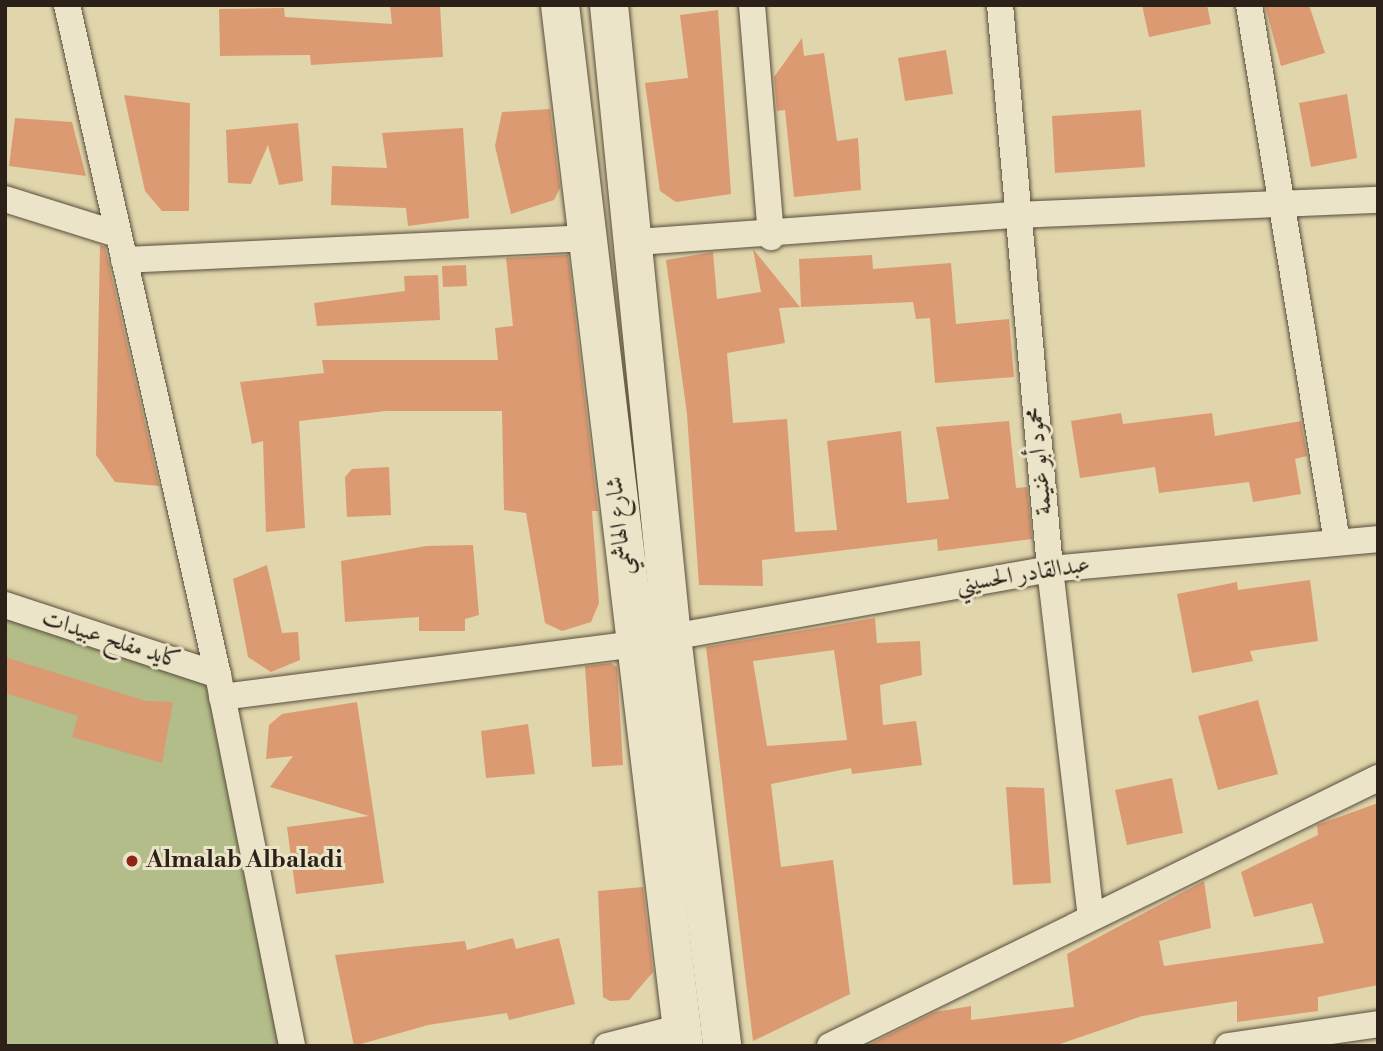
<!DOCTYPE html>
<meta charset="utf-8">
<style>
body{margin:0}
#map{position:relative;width:1383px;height:1051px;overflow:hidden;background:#e0d5ab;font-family:"Libre Bodoni",Amiri,serif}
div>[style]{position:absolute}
.green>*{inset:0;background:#b2bd89}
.building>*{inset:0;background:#dc9a72}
.roads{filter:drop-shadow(0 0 2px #594e3d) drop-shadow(0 0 2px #594e3d)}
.minor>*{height:26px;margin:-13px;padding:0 13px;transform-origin:13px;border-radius:13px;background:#ebe4c8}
.secondary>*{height:38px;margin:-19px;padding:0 19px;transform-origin:19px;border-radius:19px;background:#ebe4c8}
.dots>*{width:19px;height:19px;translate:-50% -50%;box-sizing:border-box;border:4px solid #ebe4c8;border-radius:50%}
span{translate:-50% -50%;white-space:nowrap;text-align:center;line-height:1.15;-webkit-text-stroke:6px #ebe4c8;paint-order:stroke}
.street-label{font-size:24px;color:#2c2118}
.poi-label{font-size:24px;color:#2c2118;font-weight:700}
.left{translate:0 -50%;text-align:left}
.frame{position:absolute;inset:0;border:7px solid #2c2118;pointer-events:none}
</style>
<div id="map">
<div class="green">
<div style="clip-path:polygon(5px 606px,223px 677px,296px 1046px,5px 1046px)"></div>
</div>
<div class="building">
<div style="clip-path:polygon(390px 5px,440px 5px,443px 57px,311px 65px,310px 55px,220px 56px,219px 9px,284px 8px,285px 17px,392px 24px)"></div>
<div style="clip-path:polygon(1142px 5px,1207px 5px,1211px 24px,1149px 37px)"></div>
<div style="clip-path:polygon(1265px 5px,1309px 5px,1325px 53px,1281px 66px)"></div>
<div style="clip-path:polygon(718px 10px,731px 194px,676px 202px,660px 191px,645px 83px,688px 78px,680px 15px)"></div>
<div style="clip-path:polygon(802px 38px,804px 56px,824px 53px,837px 141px,858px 138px,861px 190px,794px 197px,785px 110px,777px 111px,774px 77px)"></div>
<div style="clip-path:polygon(946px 50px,953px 94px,905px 101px,898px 58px)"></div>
<div style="clip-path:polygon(1347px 94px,1357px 158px,1311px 167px,1299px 103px)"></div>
<div style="clip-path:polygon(124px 95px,190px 103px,189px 211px,162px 211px,145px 191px)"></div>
<div style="clip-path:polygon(550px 109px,560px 188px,554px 200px,511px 214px,495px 146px,502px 112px)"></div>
<div style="clip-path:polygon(1141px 110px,1145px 167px,1055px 173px,1052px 116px)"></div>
<div style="clip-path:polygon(15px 118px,72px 122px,86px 176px,9px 166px)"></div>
<div style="clip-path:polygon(298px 123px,303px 181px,279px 185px,268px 145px,251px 184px,228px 183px,226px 130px)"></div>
<div style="clip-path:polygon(463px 128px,469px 218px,408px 226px,406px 208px,331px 205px,332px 166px,387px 168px,382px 133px)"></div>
<div style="clip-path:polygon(100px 245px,105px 247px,159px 486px,115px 482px,96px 455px)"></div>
<div style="clip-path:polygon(753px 249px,800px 307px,779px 308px,785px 343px,727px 353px,733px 423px,787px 419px,795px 532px,837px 530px,827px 441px,901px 431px,907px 503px,949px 499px,936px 427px,1009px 421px,1016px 488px,1027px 487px,1032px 539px,938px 551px,937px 539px,762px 560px,763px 586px,699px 585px,687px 414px,666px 260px,713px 252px,717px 299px,761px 292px)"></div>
<div style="clip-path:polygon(568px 255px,598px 511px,592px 511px,599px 603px,591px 622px,562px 631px,545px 623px,526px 513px,504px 510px,502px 411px,386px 411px,299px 421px,305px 528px,266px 532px,263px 441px,252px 444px,240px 382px,324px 373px,322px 360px,498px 360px,495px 328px,513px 326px,506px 258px)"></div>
<div style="clip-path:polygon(872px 255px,873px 269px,951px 263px,956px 324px,1009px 319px,1014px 377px,935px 383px,930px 318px,916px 319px,913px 302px,801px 307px,799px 259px)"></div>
<div style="clip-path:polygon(466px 265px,467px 286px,443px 287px,442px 266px)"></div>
<div style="clip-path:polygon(438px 275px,440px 320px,317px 326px,314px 303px,405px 291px,404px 276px)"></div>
<div style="clip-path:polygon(1121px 413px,1123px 424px,1212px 413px,1215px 436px,1301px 421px,1307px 456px,1295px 459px,1301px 494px,1253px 502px,1249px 482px,1159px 493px,1155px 467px,1080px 478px,1071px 421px)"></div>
<div style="clip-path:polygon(389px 467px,391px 515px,347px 517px,345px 477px,352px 469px)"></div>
<div style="clip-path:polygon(473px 545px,479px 615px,465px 619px,465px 631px,419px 631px,419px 617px,345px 622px,341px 561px,426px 546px)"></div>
<div style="clip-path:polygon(267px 565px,282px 633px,298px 632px,300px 660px,271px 672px,248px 657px,233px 579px)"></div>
<div style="clip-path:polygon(1310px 580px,1318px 641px,1250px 651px,1253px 661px,1192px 673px,1177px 594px,1237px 582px,1238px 590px)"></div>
<div style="clip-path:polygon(evenodd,875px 618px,877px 643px,920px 641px,922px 675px,880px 685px,883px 725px,916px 721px,922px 765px,852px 774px,851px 768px,771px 784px,781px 867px,833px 860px,850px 994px,753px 1041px,706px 647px,875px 618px,834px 650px,847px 740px,767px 746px,753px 661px,834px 650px)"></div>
<div style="clip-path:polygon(5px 657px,146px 701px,173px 702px,162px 763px,72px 737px,78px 716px,5px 693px)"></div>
<div style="clip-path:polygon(611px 663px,617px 667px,623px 765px,592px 767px,585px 666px)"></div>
<div style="clip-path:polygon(1258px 700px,1278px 774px,1218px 790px,1198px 716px)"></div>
<div style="clip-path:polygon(357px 702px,384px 883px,296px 894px,287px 827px,369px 816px,270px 787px,293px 756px,266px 759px,269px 725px,282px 714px)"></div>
<div style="clip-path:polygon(528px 724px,535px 774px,486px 778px,481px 731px)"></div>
<div style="clip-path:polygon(1172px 778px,1183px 833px,1127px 845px,1115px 790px)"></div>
<div style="clip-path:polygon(1006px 787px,1044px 788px,1051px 883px,1013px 885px)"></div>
<div style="clip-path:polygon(1378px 803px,1378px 985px,1318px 997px,1318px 1011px,1237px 1022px,1237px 1001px,1142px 1016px,1054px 1046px,866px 1046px,935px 1012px,971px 1006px,971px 1020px,1074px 1007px,1067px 954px,1204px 881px,1211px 928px,1159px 941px,1164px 966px,1324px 943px,1312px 903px,1254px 917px,1241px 872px,1318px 835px,1317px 825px)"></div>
<div style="clip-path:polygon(643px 887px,653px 972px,629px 1000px,610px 1001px,603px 997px,598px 891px)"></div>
<div style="clip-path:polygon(513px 938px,516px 949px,559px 938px,575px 1004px,509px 1020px,507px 1013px,428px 1025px,354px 1046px,335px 955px,465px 941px,467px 950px)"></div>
</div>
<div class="roads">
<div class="minor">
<div style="left:67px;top:5px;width:687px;rotate:77.3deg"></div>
<div style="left:218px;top:675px;width:378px;rotate:78.7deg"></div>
<div style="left:752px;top:5px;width:233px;rotate:85.3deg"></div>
<div style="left:1000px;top:5px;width:566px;rotate:84.93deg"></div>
<div style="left:1050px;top:569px;width:349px;rotate:83.3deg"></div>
<div style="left:1249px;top:5px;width:544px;rotate:80.69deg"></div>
<div style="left:5px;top:199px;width:117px;rotate:17.4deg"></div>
<div style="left:636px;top:242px;width:382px;rotate:-4.1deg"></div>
<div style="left:1017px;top:215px;width:361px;rotate:-2.4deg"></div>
<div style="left:124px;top:260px;width:464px;rotate:-2.7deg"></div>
<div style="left:5px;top:605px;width:224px;rotate:18.2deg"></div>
<div style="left:672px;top:637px;width:384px;rotate:-10.2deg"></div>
<div style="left:1050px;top:569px;width:329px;rotate:-5.2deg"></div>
<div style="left:222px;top:697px;width:414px;rotate:-7.3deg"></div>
<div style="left:607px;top:1046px;width:77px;rotate:-14.2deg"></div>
<div style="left:830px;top:1046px;width:610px;rotate:-26.06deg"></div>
<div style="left:1228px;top:1046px;width:152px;rotate:-8.3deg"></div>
</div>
<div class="secondary">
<div style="left:560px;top:5px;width:1048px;rotate:83.21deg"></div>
<div style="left:609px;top:5px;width:635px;rotate:84.31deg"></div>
<div style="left:672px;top:637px;width:412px;rotate:83deg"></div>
</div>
</div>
<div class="dots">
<div style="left:132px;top:861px;background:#8f2418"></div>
</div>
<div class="street-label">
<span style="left:1040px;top:461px;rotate:-95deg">محمود أبو غنيمة</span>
<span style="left:620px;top:526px;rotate:-96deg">شارع الهاشمي</span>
<span style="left:1023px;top:575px;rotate:-9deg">عبدالقادر الحسيني</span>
<span style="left:111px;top:640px;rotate:18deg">كايد مفلح عبيدات</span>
</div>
<div class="poi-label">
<span class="left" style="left:146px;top:861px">Almalab Albaladi</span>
</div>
<div class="frame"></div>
</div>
